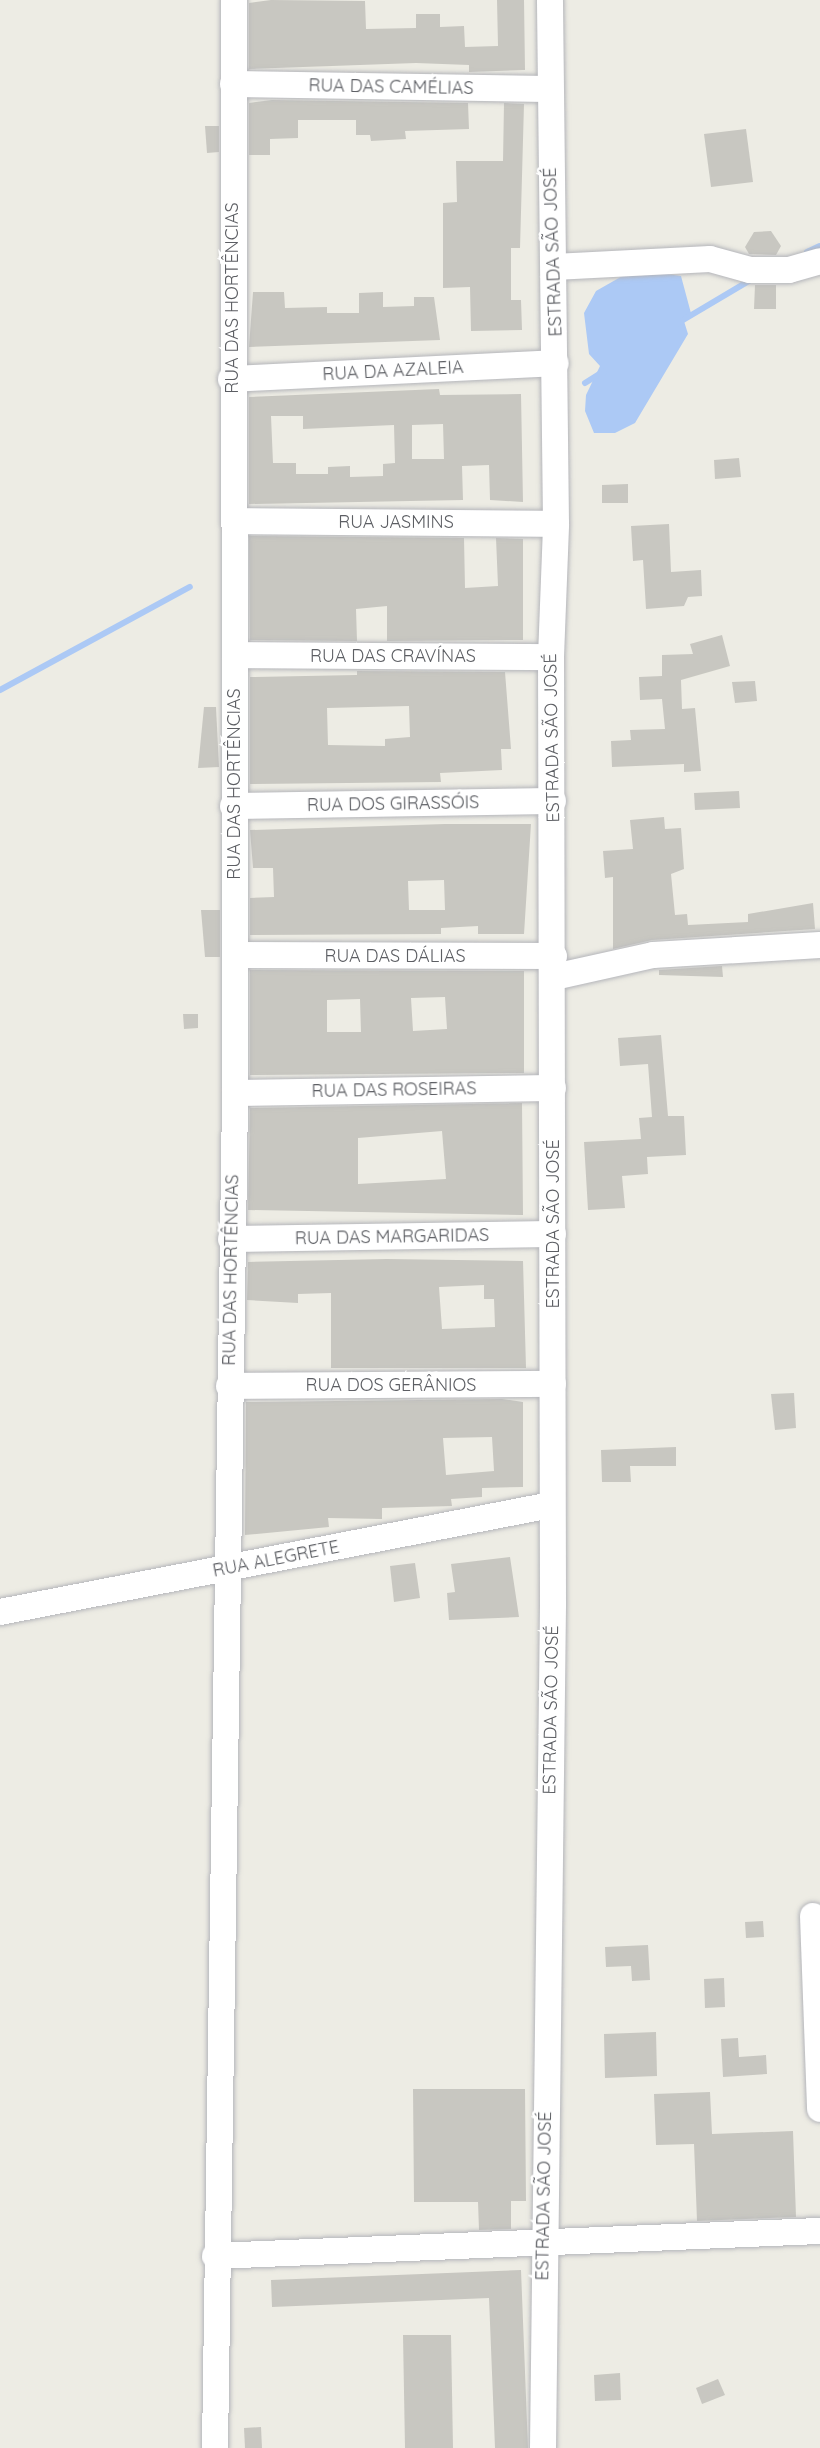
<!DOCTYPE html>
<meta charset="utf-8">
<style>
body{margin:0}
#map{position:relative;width:820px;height:2448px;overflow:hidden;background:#edece4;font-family:Quicksand,sans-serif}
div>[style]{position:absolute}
.water>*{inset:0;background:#acc9f5}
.stream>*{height:6px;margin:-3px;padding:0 3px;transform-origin:3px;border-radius:3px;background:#acc9f5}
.building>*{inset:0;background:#c8c7c1}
.roads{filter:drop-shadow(0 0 2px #b4b5ba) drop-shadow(0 0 2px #b4b5ba)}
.minor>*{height:26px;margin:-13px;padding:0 13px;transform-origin:13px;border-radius:13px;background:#fff}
span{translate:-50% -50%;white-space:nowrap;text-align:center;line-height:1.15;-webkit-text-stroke:5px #fff;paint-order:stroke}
.street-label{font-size:18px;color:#5c5e63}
</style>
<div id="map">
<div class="water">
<div style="clip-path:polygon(633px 270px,641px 276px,647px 271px,681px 276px,692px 317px,683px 318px,688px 334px,635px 423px,615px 433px,594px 433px,585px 411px,586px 395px,600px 366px,589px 354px,584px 313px,596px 291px)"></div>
</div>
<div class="stream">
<div style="left:807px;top:252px;width:14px;rotate:-25deg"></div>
<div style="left:678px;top:323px;width:86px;rotate:-30.7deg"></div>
<div style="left:585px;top:383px;width:22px;rotate:-32deg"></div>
<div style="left:0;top:690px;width:216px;rotate:-28.5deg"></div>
</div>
<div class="building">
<div style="clip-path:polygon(271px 0,365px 1px,366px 29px,416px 28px,416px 14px,440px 14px,440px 27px,464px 26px,465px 47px,498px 46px,497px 0,524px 0,525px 70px,469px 72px,469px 65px,416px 63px,249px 69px,249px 3px)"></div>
<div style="clip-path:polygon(272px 100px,468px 103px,469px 129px,405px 131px,406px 139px,371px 141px,370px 135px,356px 135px,356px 120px,298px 120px,298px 138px,270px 139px,270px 155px,249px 155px,249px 103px)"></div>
<div style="clip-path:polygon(504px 103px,524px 104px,520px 248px,511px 248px,511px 300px,521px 300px,522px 330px,471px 331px,470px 287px,443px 288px,443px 203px,457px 202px,456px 161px,503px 161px)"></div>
<div style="clip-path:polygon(205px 126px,219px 126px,219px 152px,207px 153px)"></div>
<div style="clip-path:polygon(746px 129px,753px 182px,711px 187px,704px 134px)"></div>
<div style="clip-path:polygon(771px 231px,781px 246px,776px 255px,749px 254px,745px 247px,754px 232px)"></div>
<div style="clip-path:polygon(755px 285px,776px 285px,776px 309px,754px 309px)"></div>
<div style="clip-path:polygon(253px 292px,284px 292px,285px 308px,327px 307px,327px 313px,359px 313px,359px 293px,383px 292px,383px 307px,414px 306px,414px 297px,434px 297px,440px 340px,249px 347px)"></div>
<div style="clip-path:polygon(evenodd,439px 389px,440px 395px,521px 394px,523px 502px,490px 500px,489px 465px,462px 466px,463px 500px,249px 504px,249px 397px,439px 389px,271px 416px,303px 416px,303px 429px,394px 425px,395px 463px,383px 464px,383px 476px,350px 477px,350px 466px,328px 467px,328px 474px,296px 474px,296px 463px,273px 463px,271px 416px,439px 389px,443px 424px,444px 459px,412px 459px,412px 425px,443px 424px)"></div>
<div style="clip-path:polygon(739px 458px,741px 477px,715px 479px,714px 460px)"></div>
<div style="clip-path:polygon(628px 484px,628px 503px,602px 503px,602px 485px)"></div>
<div style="clip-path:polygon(669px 524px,671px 572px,701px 570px,702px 596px,688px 597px,684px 606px,646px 609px,643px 560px,633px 561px,631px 526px)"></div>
<div style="clip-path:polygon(249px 536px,464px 538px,465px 588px,498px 586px,496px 538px,523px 539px,523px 640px,387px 641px,387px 606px,356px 609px,357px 641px,250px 640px)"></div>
<div style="clip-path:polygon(722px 635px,730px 666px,681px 680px,682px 709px,695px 708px,701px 771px,684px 772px,684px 764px,612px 767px,611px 741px,631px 740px,630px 730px,665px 729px,662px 699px,640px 700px,639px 677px,662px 676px,662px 655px,693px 654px,690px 644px)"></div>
<div style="clip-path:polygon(evenodd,357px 671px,505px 672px,511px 749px,501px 749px,502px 770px,440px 773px,441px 782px,250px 784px,250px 677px,357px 675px,357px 671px,409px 706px,410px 737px,385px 739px,385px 746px,328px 745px,327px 708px,409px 706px)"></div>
<div style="clip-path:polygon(755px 681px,757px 701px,735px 703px,732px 682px)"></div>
<div style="clip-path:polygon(204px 707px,216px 707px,219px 767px,198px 768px)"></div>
<div style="clip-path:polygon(739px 791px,740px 808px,695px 810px,694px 793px)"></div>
<div style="clip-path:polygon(664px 817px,665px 829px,681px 828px,684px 869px,671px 874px,675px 915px,687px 914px,688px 925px,748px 922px,748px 914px,813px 903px,815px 929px,652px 940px,613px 949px,613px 877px,605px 878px,603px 851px,633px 849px,630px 820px)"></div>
<div style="clip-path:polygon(evenodd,445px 824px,531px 824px,524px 934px,478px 934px,478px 926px,441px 928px,441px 934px,250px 935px,250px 898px,274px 897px,273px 868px,253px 868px,250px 830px,445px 824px,444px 880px,445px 910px,409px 910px,408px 881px,444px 880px)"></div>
<div style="clip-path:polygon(201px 910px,220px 910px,220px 957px,205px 957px)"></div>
<div style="clip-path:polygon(722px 966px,723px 977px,659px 975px,659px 970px)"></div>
<div style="clip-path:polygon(evenodd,250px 970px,524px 971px,524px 1073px,250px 1075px,250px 970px,445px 997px,447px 1029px,413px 1031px,411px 998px,445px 997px,250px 970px,360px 999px,361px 1032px,327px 1032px,327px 1000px,360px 999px)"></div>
<div style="clip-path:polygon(183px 1014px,198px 1014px,198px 1028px,184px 1029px)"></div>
<div style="clip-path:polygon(661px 1035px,668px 1116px,684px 1116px,686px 1155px,647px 1157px,648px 1174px,622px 1176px,625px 1208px,588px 1210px,584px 1142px,641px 1139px,639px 1118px,652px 1117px,648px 1064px,620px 1066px,618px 1038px)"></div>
<div style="clip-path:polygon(evenodd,522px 1103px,523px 1215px,248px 1210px,250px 1108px,522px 1103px,442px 1131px,446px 1179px,358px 1184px,358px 1138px,442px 1131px)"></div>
<div style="clip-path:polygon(evenodd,387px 1259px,523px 1261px,526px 1368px,331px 1368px,331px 1293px,298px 1294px,298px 1303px,247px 1300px,248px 1262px,387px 1259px,484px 1285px,484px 1299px,494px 1299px,495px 1327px,442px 1329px,439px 1287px,484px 1285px)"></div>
<div style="clip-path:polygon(794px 1393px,796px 1428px,775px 1430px,771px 1394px)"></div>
<div style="clip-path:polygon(evenodd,502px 1399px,523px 1402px,523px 1487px,482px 1488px,482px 1497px,451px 1499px,452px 1506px,382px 1508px,382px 1519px,328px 1518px,329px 1527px,245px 1535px,246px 1402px,502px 1399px,492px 1437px,494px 1471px,446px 1475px,443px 1438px,492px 1437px)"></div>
<div style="clip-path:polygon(676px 1447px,676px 1466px,630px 1466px,631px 1482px,602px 1482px,601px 1450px)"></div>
<div style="clip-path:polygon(510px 1557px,519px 1617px,449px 1620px,447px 1593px,455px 1592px,451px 1564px)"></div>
<div style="clip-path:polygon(415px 1563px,420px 1598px,394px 1602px,390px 1566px)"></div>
<div style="clip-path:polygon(763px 1921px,764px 1937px,746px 1938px,745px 1922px)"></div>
<div style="clip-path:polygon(648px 1945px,650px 1980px,632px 1981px,631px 1966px,606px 1967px,605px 1947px)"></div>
<div style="clip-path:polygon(724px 1978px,725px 2007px,705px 2008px,704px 1979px)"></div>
<div style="clip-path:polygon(656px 2032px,657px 2076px,605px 2078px,604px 2034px)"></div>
<div style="clip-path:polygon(738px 2038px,739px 2057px,766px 2055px,767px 2074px,723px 2077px,721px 2039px)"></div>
<div style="clip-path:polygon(413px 2089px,525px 2089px,526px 2201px,511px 2201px,511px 2229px,479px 2230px,478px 2202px,414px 2202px)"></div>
<div style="clip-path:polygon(710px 2092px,712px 2134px,793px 2131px,796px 2217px,697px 2221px,694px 2144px,656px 2145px,654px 2094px)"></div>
<div style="clip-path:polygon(521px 2270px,528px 2448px,495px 2448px,489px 2298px,272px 2307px,271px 2280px)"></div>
<div style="clip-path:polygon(403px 2335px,451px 2335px,453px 2448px,405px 2448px)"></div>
<div style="clip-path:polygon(620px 2373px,621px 2400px,595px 2401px,594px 2375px)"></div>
<div style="clip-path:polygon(718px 2379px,725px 2395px,702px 2404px,696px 2388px)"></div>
<div style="clip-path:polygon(261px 2427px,262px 2448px,245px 2448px,244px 2428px)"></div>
</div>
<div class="roads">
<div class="minor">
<div style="left:233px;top:84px;width:316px;rotate:0.9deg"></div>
<div style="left:554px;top:267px;width:156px;rotate:-2.9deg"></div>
<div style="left:710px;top:259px;width:41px;rotate:15.4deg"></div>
<div style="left:750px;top:270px;width:39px"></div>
<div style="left:789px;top:270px;width:32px;rotate:-16deg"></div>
<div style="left:231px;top:379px;width:325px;rotate:-2.8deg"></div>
<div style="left:236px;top:521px;width:320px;rotate:0.5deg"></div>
<div style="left:235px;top:655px;width:316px;rotate:0.4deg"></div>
<div style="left:233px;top:806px;width:320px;rotate:-0.9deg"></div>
<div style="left:235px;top:955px;width:319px;rotate:0.2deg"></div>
<div style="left:554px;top:977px;width:101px;rotate:-12.5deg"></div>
<div style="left:653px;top:955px;width:167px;rotate:-3.4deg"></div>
<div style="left:235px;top:1093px;width:318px;rotate:-0.9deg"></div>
<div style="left:231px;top:1239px;width:322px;rotate:-0.9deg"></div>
<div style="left:229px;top:1386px;width:324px;rotate:-0.4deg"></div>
<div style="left:0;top:1612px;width:561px;rotate:-10.99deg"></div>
<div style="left:813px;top:1916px;width:193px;rotate:87.9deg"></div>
<div style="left:215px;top:2256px;width:606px;rotate:-2.37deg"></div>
<div style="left:215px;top:2448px;width:1355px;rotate:-89.15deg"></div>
<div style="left:235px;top:1093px;width:1093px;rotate:-90.05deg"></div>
<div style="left:543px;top:2448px;width:844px;rotate:-89.32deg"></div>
<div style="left:553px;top:1604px;width:947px;rotate:-90.12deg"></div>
<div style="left:551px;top:657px;width:133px;rotate:-87.8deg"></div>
<div style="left:556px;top:524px;width:524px;rotate:-90.66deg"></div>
</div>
</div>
<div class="street-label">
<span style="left:391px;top:87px;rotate:1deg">RUA DAS CAMÉLIAS</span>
<span style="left:553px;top:252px;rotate:-92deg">ESTRADA SÃO JOSÉ</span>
<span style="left:232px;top:298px;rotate:-90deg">RUA DAS HORTÊNCIAS</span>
<span style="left:393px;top:371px;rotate:-3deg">RUA DA AZALEIA</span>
<span style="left:396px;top:522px">RUA JASMINS</span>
<span style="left:393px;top:656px">RUA DAS CRAVÍNAS</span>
<span style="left:552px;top:738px;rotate:-91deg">ESTRADA SÃO JOSÉ</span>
<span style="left:234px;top:784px;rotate:-90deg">RUA DAS HORTÊNCIAS</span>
<span style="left:393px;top:804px;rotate:-1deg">RUA DOS GIRASSÓIS</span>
<span style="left:395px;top:956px">RUA DAS DÁLIAS</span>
<span style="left:394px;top:1090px;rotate:-1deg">RUA DAS ROSEIRAS</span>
<span style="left:553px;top:1224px;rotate:-90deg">ESTRADA SÃO JOSÉ</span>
<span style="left:392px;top:1237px;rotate:-1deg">RUA DAS MARGARIDAS</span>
<span style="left:231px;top:1270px;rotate:-89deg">RUA DAS HORTÊNCIAS</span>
<span style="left:391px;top:1385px">RUA DOS GERÂNIOS</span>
<span style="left:276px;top:1559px;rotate:-11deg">RUA ALEGRETE</span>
<span style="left:551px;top:1710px;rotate:-89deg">ESTRADA SÃO JOSÉ</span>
<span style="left:544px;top:2196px;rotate:-89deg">ESTRADA SÃO JOSÉ</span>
</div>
</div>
